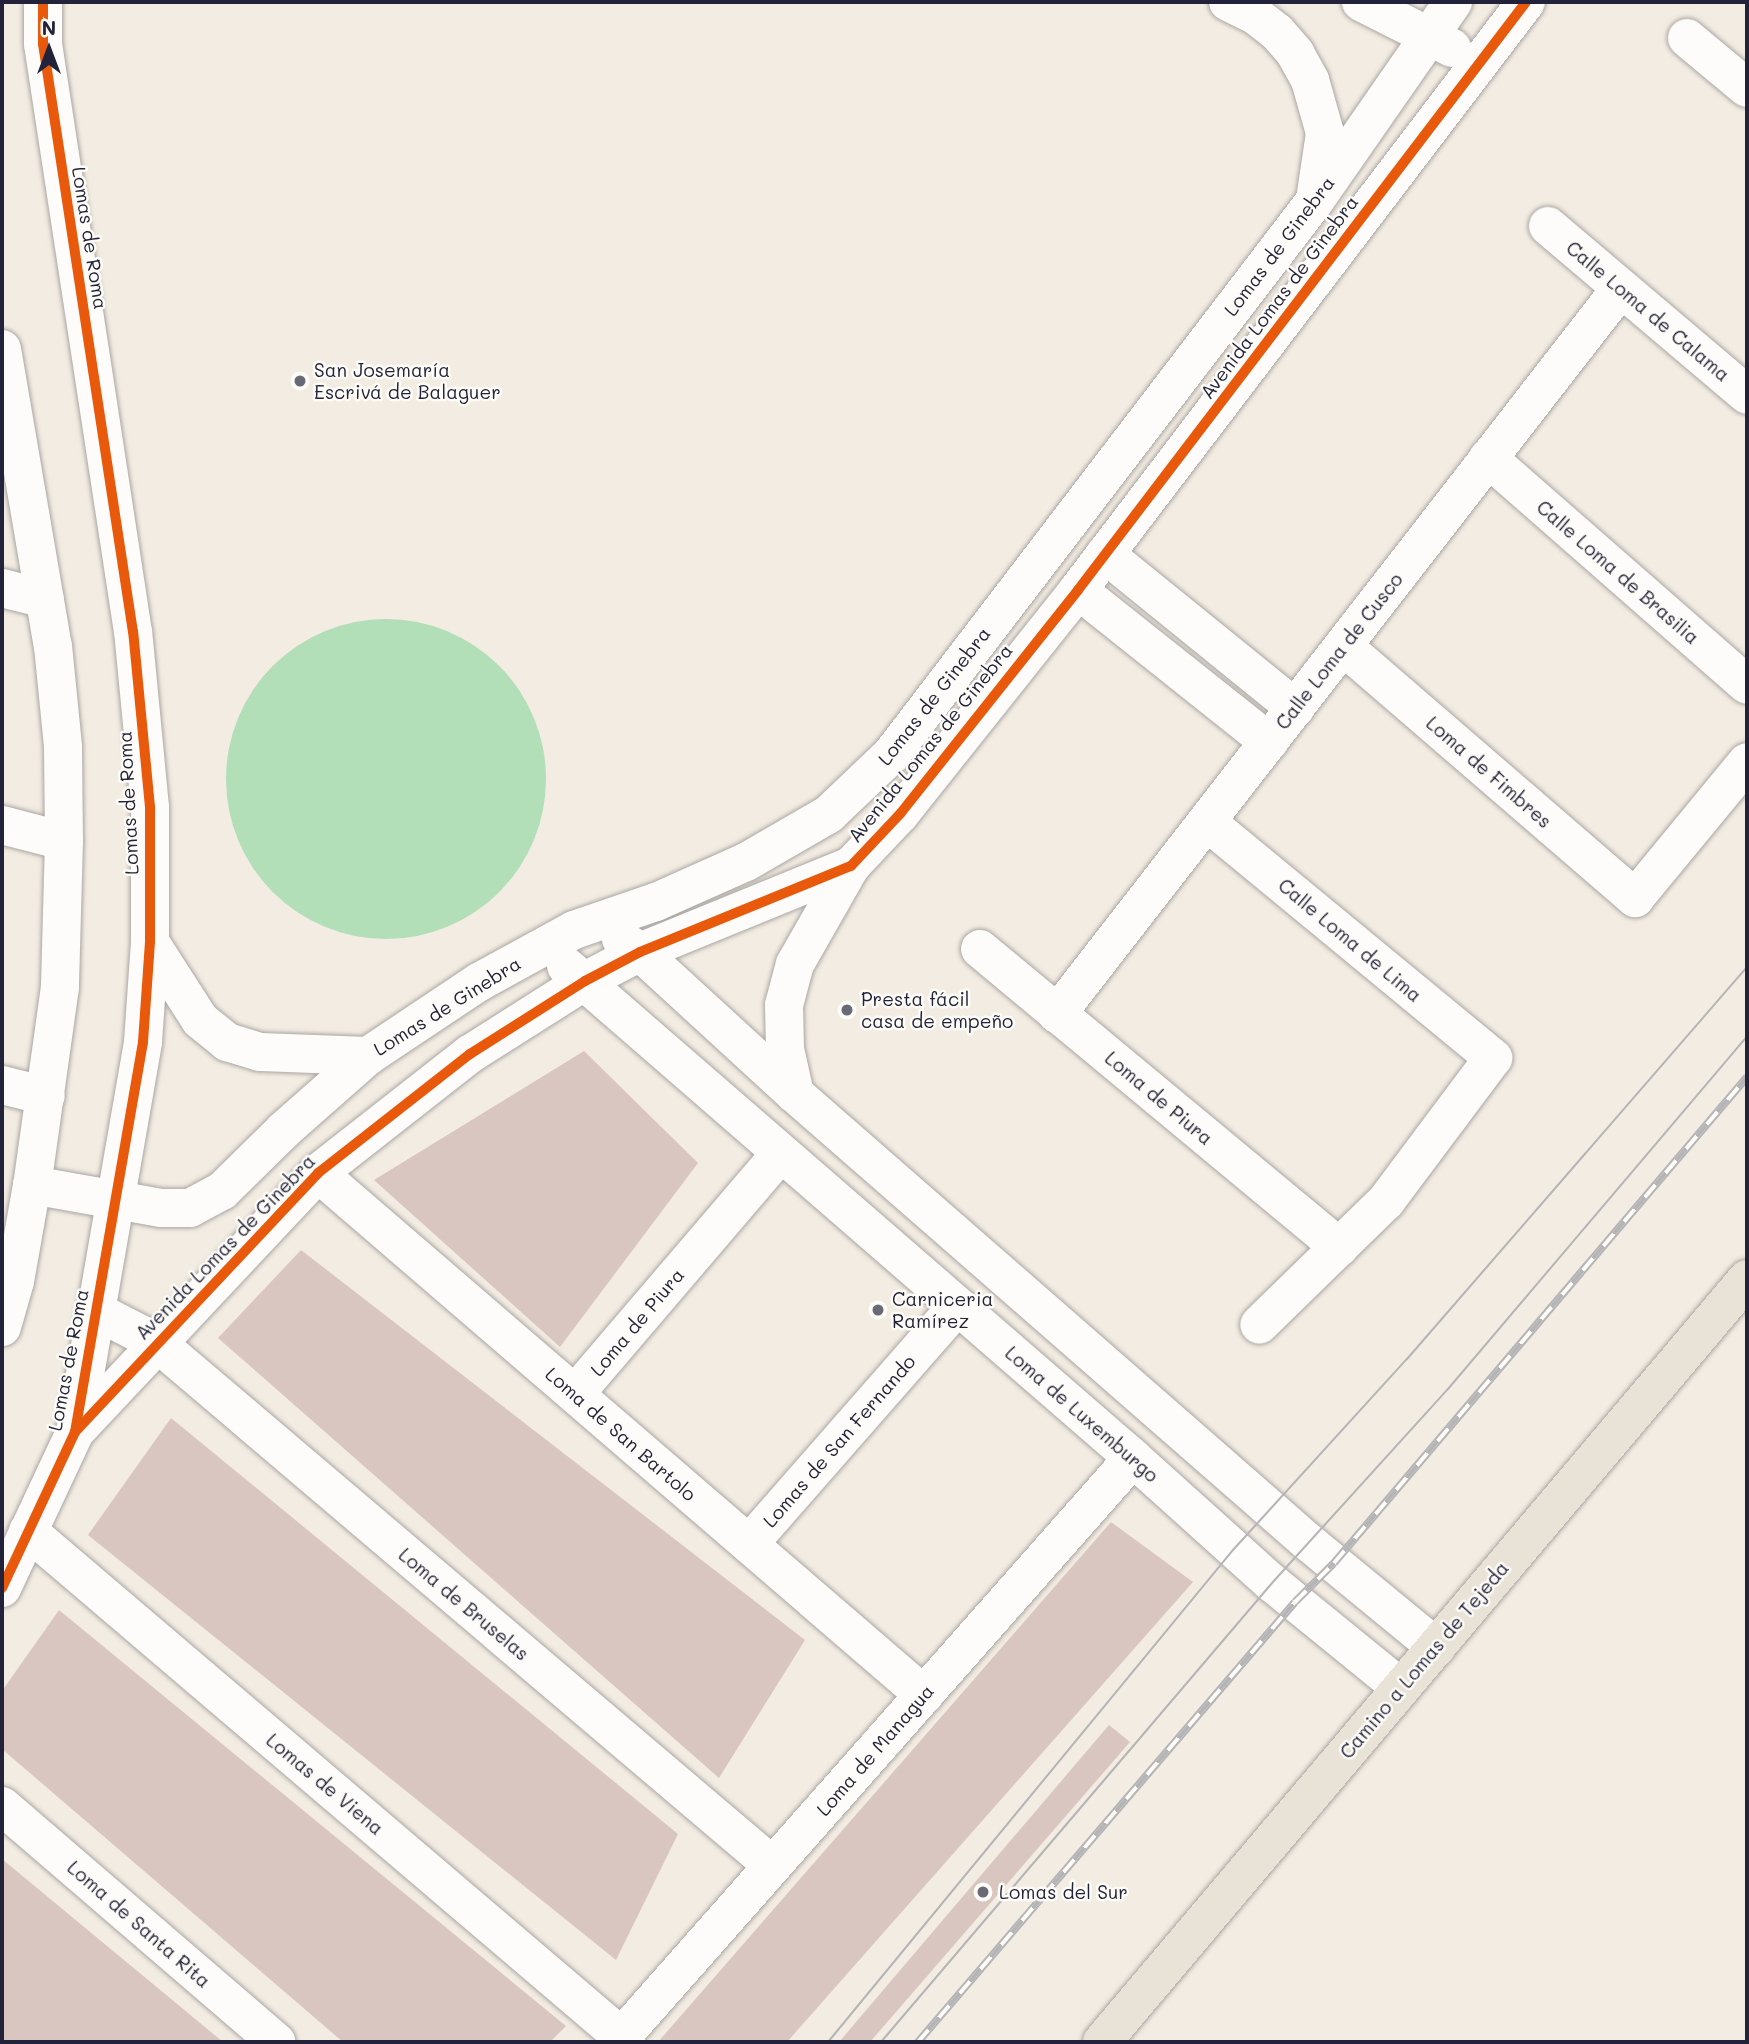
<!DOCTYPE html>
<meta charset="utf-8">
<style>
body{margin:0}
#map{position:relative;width:1749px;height:2044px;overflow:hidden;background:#f3ece2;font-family:Mali,sans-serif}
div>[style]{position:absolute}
.green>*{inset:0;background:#b2deb8}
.round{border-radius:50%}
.building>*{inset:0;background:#d9c6c0}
.roads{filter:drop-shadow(0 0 2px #aaa6a3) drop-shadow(0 0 2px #aaa6a3)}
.minor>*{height:38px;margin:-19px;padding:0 19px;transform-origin:19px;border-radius:19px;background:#fdfcfb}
.major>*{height:38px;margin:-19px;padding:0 19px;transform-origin:19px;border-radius:19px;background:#e9e3d7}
.tram>*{height:2px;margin:-1px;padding:0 1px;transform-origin:1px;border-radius:1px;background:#b5b4b6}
.rail>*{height:8px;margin-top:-4px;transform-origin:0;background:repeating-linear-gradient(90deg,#fdfcf7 0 16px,#b5b4b6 0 32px);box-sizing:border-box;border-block:2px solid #b5b4b6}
.cycleway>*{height:10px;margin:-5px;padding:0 5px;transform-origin:5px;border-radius:5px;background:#e8590c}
.dots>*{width:19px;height:19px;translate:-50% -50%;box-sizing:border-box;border:4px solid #fdfcf7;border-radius:50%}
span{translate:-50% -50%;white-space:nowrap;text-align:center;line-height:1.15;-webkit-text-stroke:5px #fdfcf7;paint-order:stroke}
.street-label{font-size:19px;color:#22223b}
.poi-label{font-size:19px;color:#22223b}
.left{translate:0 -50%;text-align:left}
.frame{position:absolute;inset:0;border:4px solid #22223b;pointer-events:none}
.north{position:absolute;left:14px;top:14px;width:70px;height:70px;-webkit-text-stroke:5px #fdfcf7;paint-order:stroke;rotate:0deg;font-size:19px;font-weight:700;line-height:28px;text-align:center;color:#22223b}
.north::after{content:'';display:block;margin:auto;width:24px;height:32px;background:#22223b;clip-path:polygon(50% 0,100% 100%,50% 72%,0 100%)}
</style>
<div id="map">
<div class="green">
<div class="round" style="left:226px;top:619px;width:320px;height:320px"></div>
</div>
<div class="building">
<div style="clip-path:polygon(584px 1051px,698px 1163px,560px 1347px,374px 1180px)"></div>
<div style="clip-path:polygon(301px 1250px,805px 1640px,719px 1778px,218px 1338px)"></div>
<div style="clip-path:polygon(171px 1418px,678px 1834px,616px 1960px,88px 1535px)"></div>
<div style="clip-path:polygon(1111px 1522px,1193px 1582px,787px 2042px,658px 2042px)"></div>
<div style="clip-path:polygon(59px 1610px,566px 2026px,550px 2042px,343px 2042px,2px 1749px,2px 1691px)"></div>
<div style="clip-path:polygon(1109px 1725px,1130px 1742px,870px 2042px,839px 2042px)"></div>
<div style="clip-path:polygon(2px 1859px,223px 2042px,2px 2042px)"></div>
</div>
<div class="roads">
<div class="minor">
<div style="left:1228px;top:2px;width:30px;rotate:26deg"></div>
<div style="left:1255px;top:15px;width:28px;rotate:38deg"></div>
<div style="left:1277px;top:32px;width:28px;rotate:49deg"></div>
<div style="left:1295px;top:53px;width:31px;rotate:61deg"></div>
<div style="left:1310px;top:80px;width:55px;rotate:74.2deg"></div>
<div style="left:1325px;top:133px;width:61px;rotate:98.5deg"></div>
<div style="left:1361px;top:2px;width:102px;rotate:26.8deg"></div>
<div style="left:1687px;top:38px;width:78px;rotate:39.8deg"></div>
<div style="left:1548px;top:226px;width:261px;rotate:40.3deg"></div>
<div style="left:2px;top:349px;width:301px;rotate:80.3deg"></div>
<div style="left:53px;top:646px;width:101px;rotate:84.3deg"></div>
<div style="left:63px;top:747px;width:94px;rotate:89.4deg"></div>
<div style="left:64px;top:841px;width:146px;rotate:91.6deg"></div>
<div style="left:60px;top:987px;width:200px;rotate:98deg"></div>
<div style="left:32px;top:1185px;width:97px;rotate:100deg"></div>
<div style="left:15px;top:1281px;width:48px;rotate:105.8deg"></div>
<div style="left:1488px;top:458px;width:344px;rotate:41.2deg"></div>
<div style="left:1105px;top:554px;width:245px;rotate:39deg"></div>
<div style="left:2px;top:588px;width:44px;rotate:14.3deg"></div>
<div style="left:1078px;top:590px;width:244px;rotate:38.5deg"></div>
<div style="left:1343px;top:646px;width:386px;rotate:40.8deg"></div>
<div style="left:1635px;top:898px;width:176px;rotate:-50.5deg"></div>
<div style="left:1207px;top:822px;width:371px;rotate:39.5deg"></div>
<div style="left:1493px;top:1058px;width:179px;rotate:126.8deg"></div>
<div style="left:1386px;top:1201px;width:177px;rotate:135.7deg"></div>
<div style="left:2px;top:825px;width:64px;rotate:14.5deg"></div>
<div style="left:621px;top:939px;width:23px;rotate:34deg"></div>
<div style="left:640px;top:952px;width:210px;rotate:42.5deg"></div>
<div style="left:795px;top:1094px;width:681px;rotate:41.13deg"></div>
<div style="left:1308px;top:1542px;width:166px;rotate:39.4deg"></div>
<div style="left:150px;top:942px;width:93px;rotate:57.3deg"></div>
<div style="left:200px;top:1020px;width:35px;rotate:39deg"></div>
<div style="left:227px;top:1042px;width:34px;rotate:17deg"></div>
<div style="left:260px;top:1052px;width:108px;rotate:2.1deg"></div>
<div style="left:980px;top:949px;width:467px;rotate:39.7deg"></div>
<div style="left:566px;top:966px;width:751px;rotate:40.95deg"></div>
<div style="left:1133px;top:1458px;width:187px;rotate:42deg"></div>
<div style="left:1272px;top:1583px;width:166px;rotate:39.1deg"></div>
<div style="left:1057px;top:1014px;width:919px;rotate:-52.16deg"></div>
<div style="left:2px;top:1085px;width:45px;rotate:14deg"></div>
<div style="left:795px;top:1094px;width:46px;rotate:-102.5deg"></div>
<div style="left:785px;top:1049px;width:44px;rotate:-91.3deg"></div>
<div style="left:784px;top:1005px;width:42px;rotate:-75deg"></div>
<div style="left:795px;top:964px;width:113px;rotate:-60.3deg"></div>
<div style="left:318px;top:1173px;width:800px;rotate:40.74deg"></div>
<div style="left:32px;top:1185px;width:131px;rotate:10.1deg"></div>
<div style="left:161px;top:1208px;width:29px"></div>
<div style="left:190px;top:1208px;width:36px;rotate:-28deg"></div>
<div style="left:222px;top:1191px;width:87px;rotate:-44.5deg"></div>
<div style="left:284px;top:1130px;width:112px;rotate:-41.4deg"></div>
<div style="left:368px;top:1056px;width:133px;rotate:-33.7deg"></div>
<div style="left:479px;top:982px;width:108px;rotate:-28.7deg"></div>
<div style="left:574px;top:930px;width:87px;rotate:-18.9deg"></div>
<div style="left:656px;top:902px;width:98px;rotate:-24deg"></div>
<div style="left:746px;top:862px;width:96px;rotate:-30deg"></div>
<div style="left:829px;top:814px;width:86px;rotate:-43.6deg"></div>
<div style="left:891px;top:755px;width:696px;rotate:-52.59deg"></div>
<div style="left:1314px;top:202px;width:244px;rotate:-55.2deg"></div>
<div style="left:96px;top:1311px;width:68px;rotate:27.3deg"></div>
<div style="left:156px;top:1342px;width:809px;rotate:40.34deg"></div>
<div style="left:575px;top:1394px;width:316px;rotate:-49.5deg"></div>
<div style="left:75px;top:1432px;width:355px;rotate:-46.8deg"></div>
<div style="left:318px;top:1173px;width:193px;rotate:-38.1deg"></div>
<div style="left:470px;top:1054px;width:136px;rotate:-32.4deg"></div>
<div style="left:585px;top:981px;width:62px;rotate:-27.8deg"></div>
<div style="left:640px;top:952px;width:228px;rotate:-22.2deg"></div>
<div style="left:851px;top:866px;width:71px;rotate:-46.7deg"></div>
<div style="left:900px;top:814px;width:286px;rotate:-51.5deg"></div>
<div style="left:1078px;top:590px;width:739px;rotate:-52.7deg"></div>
<div style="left:28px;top:1531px;width:780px;rotate:40.43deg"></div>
<div style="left:749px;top:1544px;width:316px;rotate:-48.8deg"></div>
<div style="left:2px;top:1588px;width:172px;rotate:-64.9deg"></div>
<div style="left:75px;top:1432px;width:396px;rotate:-80.1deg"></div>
<div style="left:143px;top:1042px;width:100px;rotate:-86deg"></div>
<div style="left:150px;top:942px;width:135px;rotate:-90deg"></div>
<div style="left:150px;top:807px;width:176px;rotate:-95.5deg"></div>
<div style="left:133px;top:632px;width:595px;rotate:-98.7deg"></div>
<div style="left:43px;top:44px;width:42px;rotate:-90deg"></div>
<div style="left:2px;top:1806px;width:362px;rotate:40.7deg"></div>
<div style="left:617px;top:2042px;width:779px;rotate:-48.54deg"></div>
</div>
<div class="major">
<div style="left:1102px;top:2042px;width:999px;rotate:-49.79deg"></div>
</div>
</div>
<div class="tram">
<div style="left:828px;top:2042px;width:637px;rotate:-50.54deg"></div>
<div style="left:1233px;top:1550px;width:258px;rotate:-47.7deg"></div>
<div style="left:1407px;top:1359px;width:519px;rotate:-49.06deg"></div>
<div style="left:881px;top:2042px;width:603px;rotate:-49.57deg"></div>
<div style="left:1272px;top:1583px;width:262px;rotate:-47.8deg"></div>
<div style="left:1448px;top:1389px;width:462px;rotate:-49.7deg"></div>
</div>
<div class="rail">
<div style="left:918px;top:2042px;width:579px;rotate:-49.41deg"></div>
<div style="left:1295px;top:1602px;width:55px;rotate:-45deg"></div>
<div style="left:1334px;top:1563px;width:638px;rotate:-49.64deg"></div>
</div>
<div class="cycleway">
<div style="left:75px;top:1432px;width:355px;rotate:-46.8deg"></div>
<div style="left:318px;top:1173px;width:193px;rotate:-38.1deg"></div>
<div style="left:470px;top:1054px;width:136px;rotate:-32.4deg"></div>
<div style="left:585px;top:981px;width:62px;rotate:-27.8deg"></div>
<div style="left:640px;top:952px;width:228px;rotate:-22.2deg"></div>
<div style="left:851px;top:866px;width:71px;rotate:-46.7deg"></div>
<div style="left:900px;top:814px;width:286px;rotate:-51.5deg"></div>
<div style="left:1078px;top:590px;width:739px;rotate:-52.7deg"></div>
<div style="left:2px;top:1588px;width:172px;rotate:-64.9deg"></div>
<div style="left:75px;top:1432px;width:396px;rotate:-80.1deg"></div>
<div style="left:143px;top:1042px;width:100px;rotate:-86deg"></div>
<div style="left:150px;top:942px;width:135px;rotate:-90deg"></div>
<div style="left:150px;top:807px;width:176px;rotate:-95.5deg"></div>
<div style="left:133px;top:632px;width:595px;rotate:-98.7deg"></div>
<div style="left:43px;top:44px;width:42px;rotate:-90deg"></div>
</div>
<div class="dots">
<div style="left:300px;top:381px;background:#6b6975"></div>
<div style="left:847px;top:1010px;background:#6b6975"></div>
<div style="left:878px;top:1310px;background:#6b6975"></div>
<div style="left:983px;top:1892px;background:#6b6975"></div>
</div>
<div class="street-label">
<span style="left:90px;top:238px;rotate:81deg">Lomas de Roma</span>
<span style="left:1279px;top:246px;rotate:-53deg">Lomas de Ginebra</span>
<span style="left:1279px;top:297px;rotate:-53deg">Avenida Lomas de Ginebra</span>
<span style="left:1648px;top:311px;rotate:40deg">Calle Loma de Calama</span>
<span style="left:1618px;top:572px;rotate:41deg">Calle Loma de Brasilia</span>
<span style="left:1339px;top:651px;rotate:-52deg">Calle Loma de Cusco</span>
<span style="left:934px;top:696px;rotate:-52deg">Lomas de Ginebra</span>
<span style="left:930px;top:743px;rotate:-51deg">Avenida Lomas de Ginebra</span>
<span style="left:1489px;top:772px;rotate:41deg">Loma de Fimbres</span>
<span style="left:128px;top:803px;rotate:-93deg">Lomas de Roma</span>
<span style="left:1350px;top:940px;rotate:40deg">Calle Loma de Lima</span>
<span style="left:447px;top:1006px;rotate:-32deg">Lomas de Ginebra</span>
<span style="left:1159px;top:1098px;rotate:40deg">Loma de Piura</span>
<span style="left:225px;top:1247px;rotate:-46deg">Avenida Lomas de Ginebra</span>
<span style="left:637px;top:1322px;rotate:-50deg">Loma de Piura</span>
<span style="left:68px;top:1360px;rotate:-79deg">Lomas de Roma</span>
<span style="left:1082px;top:1414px;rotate:41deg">Loma de Luxemburgo</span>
<span style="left:621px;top:1434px;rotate:41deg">Loma de San Bartolo</span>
<span style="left:839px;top:1441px;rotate:-49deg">Lomas de San Fernando</span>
<span style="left:464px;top:1604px;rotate:40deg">Loma de Bruselas</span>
<span style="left:1424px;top:1660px;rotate:-50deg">Camino a Lomas de Tejeda</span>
<span style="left:875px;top:1750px;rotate:-49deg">Loma de Managua</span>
<span style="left:325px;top:1784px;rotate:40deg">Lomas de Viena</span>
<span style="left:139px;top:1924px;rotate:41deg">Loma de Santa Rita</span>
</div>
<div class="poi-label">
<span class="left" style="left:314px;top:381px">San Josemaría<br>Escrivá de Balaguer</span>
<span class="left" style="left:861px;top:1010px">Presta fácil<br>casa de empeño</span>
<span class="left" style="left:892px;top:1310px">Carniceria<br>Ramírez</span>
<span class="left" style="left:999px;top:1892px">Lomas del Sur</span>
</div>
<div class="frame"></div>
<div class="north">N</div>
</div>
